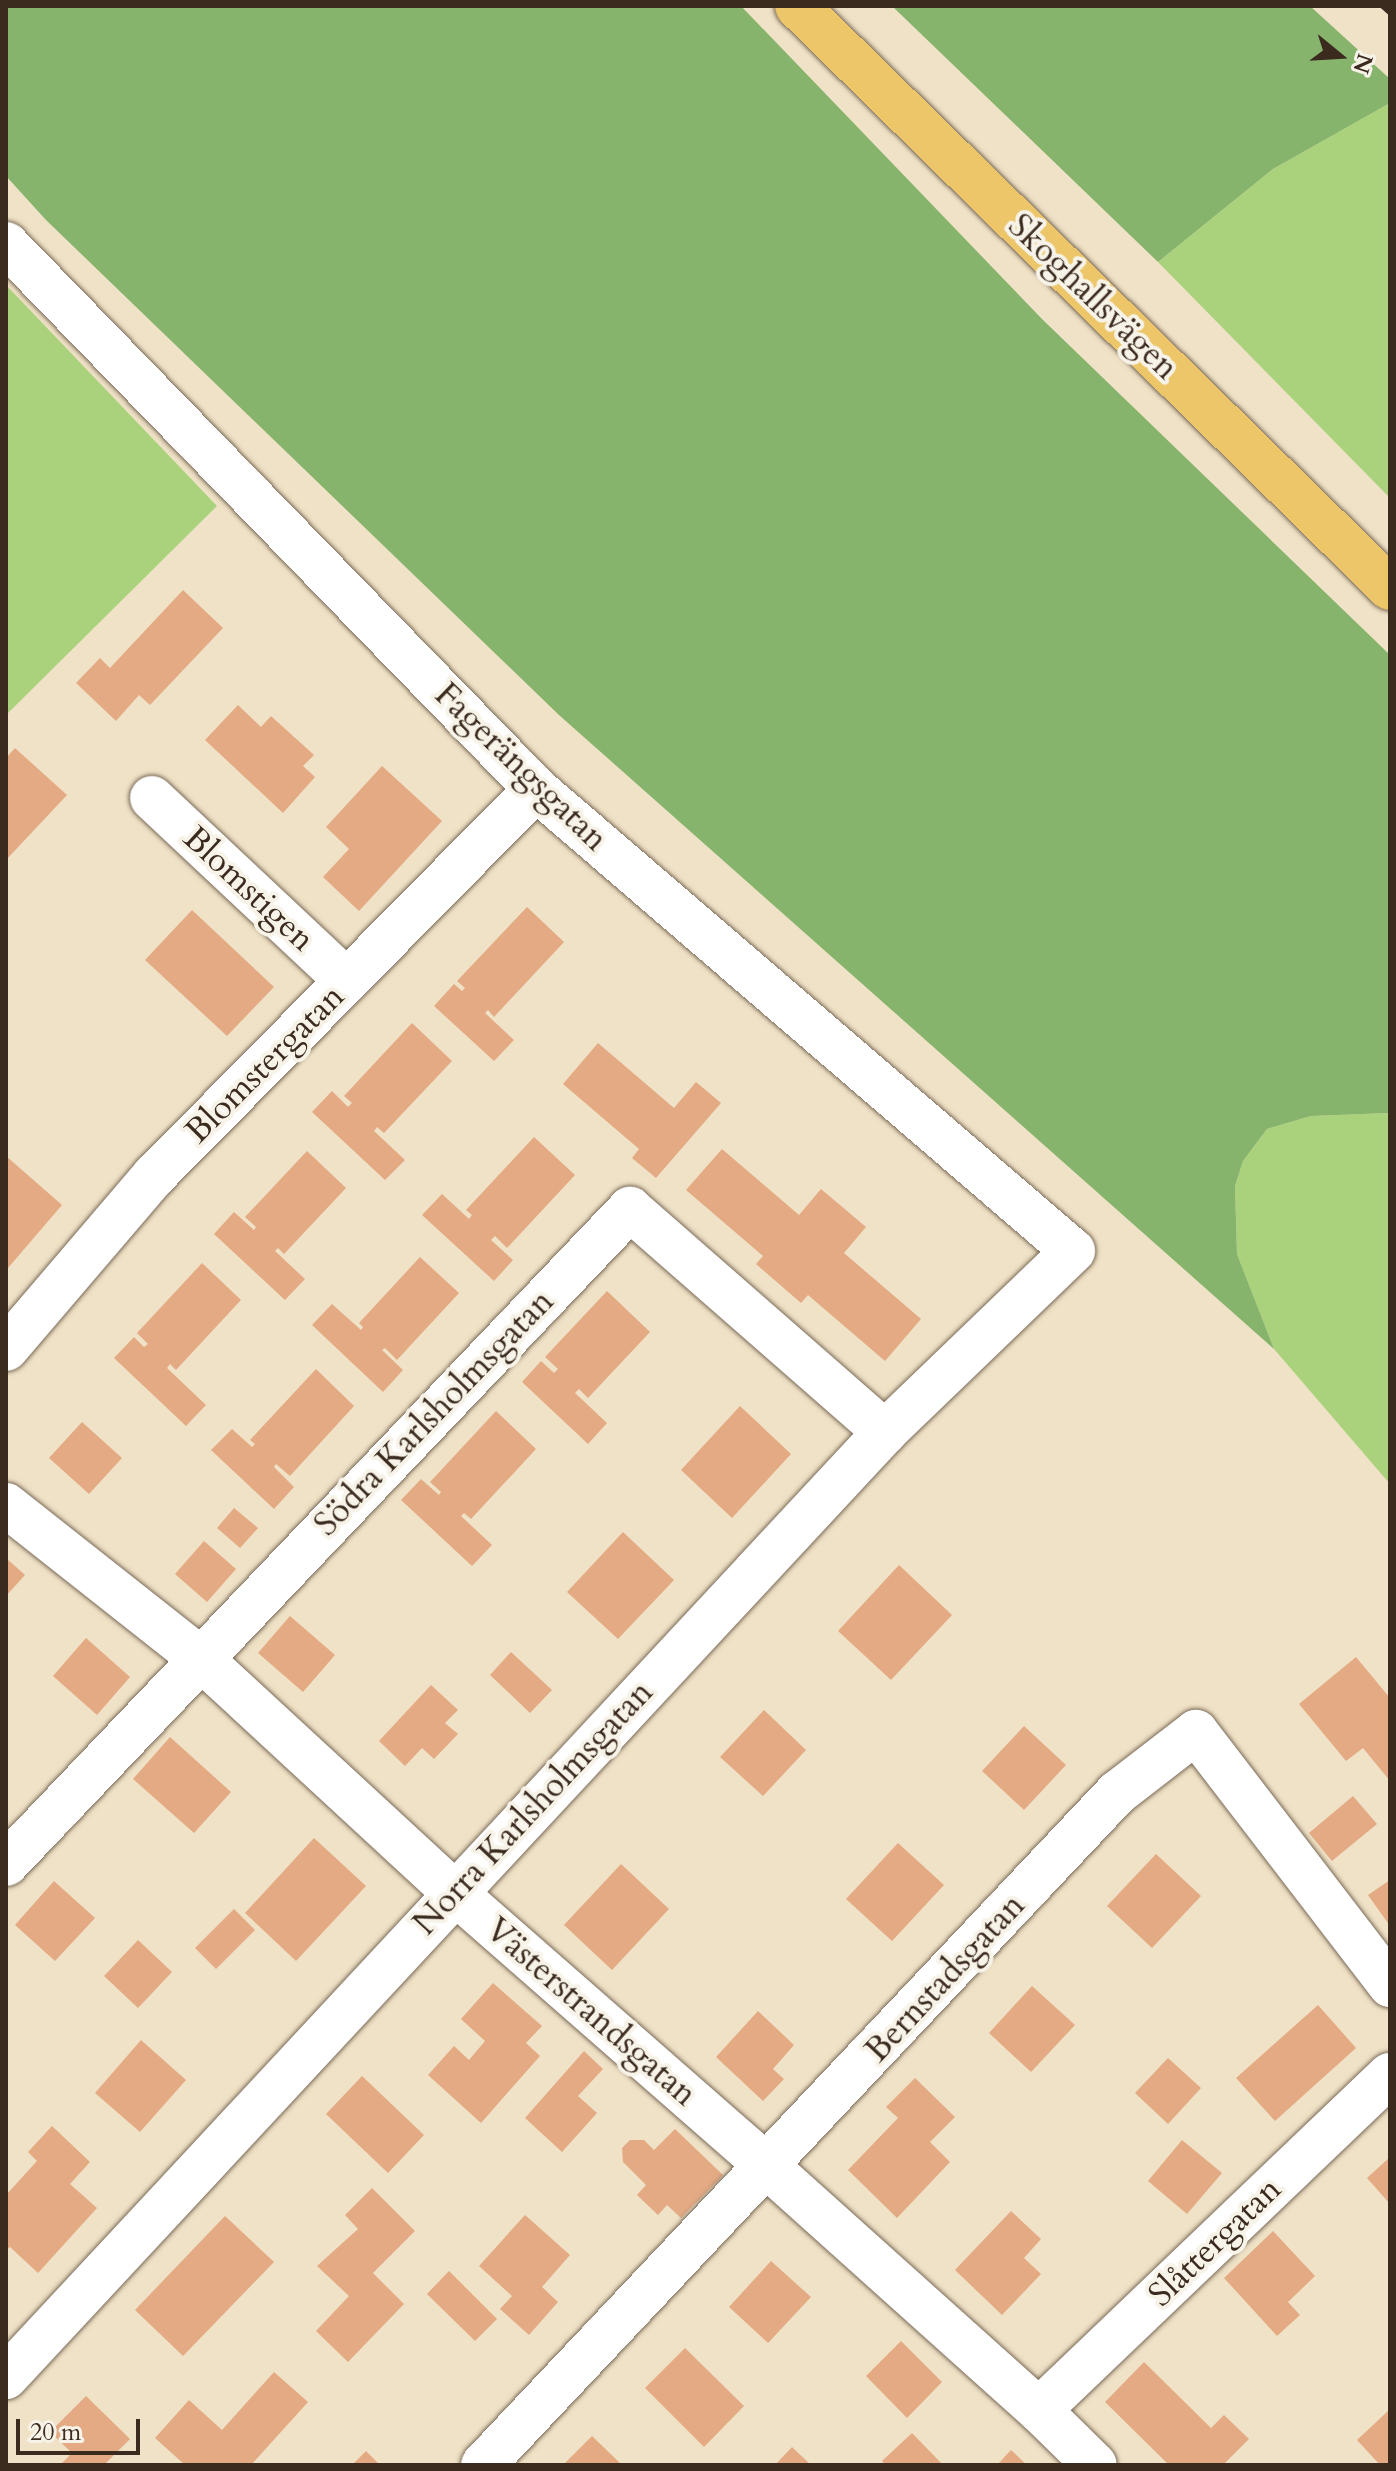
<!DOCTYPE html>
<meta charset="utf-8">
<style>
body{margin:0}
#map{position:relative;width:1396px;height:2471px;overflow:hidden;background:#f0e2c6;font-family:Cardo,serif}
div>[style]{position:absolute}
.green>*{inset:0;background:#aad27c}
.forest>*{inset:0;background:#87b46c}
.building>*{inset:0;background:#e3aa84}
.roads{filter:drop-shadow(0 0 2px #7a6a59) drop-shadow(0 0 2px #7a6a59)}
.minor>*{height:44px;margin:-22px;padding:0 22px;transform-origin:22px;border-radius:22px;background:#fff}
.major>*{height:44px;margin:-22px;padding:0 22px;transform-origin:22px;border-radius:22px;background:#ecc669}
.rail>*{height:6px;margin:-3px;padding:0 3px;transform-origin:3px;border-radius:3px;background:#3b2a1e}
span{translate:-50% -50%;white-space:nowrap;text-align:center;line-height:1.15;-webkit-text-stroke:8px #f7f3e8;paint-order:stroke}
.street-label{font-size:34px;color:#3b2a1e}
.frame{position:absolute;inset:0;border:8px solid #3b2a1e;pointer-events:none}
.north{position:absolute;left:1300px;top:16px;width:80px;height:80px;-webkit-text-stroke:6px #f7f3e8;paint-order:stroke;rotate:108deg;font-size:22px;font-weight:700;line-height:32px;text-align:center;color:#3b2a1e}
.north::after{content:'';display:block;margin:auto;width:28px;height:36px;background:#3b2a1e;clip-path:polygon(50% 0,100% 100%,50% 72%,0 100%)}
.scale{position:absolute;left:16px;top:2419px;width:124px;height:36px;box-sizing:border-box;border:4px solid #3b2a1e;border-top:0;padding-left:10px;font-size:24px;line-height:28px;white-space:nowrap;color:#3b2a1e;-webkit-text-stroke:6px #f7f3e8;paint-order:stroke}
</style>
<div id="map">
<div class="green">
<div style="clip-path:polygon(1390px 103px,1390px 498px,1158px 262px,1273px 169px)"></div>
<div style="clip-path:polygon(6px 285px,217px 506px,6px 715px)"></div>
<div style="clip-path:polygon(1390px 1113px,1390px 1484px,1274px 1349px,1237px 1254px,1235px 1186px,1243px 1161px,1267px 1129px,1311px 1116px)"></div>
</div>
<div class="forest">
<div style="clip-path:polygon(6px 6px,741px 6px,1042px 319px,1390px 655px,1390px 1113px,1311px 1116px,1267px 1129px,1243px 1161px,1235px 1186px,1237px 1254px,1274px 1349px,559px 715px,46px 220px,6px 176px)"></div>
<div style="clip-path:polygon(892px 6px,1310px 6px,1390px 79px,1390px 103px,1273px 169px,1158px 262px)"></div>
</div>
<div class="building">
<div style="clip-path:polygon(183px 590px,223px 628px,150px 705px,139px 695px,116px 721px,76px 683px,100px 658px,110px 668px)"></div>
<div style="clip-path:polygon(238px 705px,261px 727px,271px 716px,314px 755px,303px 766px,315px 777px,283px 813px,205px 740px)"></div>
<div style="clip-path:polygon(15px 748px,67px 795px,6px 860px,6px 758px)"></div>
<div style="clip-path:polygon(382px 766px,442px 821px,359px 911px,323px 877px,349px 849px,326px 827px)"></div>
<div style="clip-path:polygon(527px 907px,564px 942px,494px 1017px,488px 1010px,485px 1013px,514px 1040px,494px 1061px,434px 1006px,454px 984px,462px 991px,465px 988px,457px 981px)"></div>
<div style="clip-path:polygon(192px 910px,274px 987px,227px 1036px,145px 960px)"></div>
<div style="clip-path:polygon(412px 1023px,452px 1061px,384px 1133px,377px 1127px,374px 1131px,405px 1160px,385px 1180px,312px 1112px,332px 1091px,348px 1107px,352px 1103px,344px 1096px)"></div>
<div style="clip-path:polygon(598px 1043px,674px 1108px,696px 1082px,721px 1103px,656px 1178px,632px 1158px,639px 1149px,563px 1084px)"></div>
<div style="clip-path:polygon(534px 1137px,575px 1175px,507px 1248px,495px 1236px,491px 1240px,513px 1260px,494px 1281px,422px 1215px,442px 1194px,469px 1219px,472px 1215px,466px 1210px)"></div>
<div style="clip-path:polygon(722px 1149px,799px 1215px,821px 1189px,866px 1227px,844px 1253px,921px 1319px,885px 1361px,808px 1295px,801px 1303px,756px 1264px,763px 1256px,686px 1190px)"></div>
<div style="clip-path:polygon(307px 1151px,346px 1188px,284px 1254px,278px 1248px,275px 1251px,305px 1279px,285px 1300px,214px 1234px,234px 1212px,254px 1230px,256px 1227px,245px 1217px)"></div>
<div style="clip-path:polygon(6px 1156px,62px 1205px,8px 1268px,6px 1266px)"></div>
<div style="clip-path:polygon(420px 1257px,459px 1293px,397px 1360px,385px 1348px,382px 1350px,403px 1370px,383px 1392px,312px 1325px,332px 1304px,361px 1330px,363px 1327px,359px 1323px)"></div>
<div style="clip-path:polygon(202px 1263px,241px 1300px,176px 1370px,170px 1364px,167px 1368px,206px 1405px,186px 1426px,114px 1358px,134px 1337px,144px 1347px,148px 1344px,137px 1333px)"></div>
<div style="clip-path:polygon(607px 1291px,650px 1332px,588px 1398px,579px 1389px,575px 1393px,607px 1423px,588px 1444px,522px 1382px,541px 1361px,554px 1373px,558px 1369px,545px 1357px)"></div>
<div style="clip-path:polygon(316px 1369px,354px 1406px,290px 1476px,276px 1464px,274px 1467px,294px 1487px,274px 1509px,211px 1450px,232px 1429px,252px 1447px,255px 1444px,250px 1440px)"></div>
<div style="clip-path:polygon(740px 1406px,791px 1454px,732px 1518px,681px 1470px)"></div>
<div style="clip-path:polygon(496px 1411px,536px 1449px,471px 1519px,464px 1513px,461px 1516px,492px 1545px,472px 1566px,401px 1500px,421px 1479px,439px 1495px,441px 1492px,430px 1482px)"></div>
<div style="clip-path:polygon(82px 1422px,122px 1458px,89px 1494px,49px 1458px)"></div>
<div style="clip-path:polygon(234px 1508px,258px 1528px,240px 1548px,217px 1528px)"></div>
<div style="clip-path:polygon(623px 1532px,674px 1580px,618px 1639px,567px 1592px)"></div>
<div style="clip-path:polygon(204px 1541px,236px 1569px,207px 1602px,175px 1574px)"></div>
<div style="clip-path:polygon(6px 1558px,25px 1575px,6px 1596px)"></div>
<div style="clip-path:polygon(899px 1565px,952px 1615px,891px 1680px,838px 1631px)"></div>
<div style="clip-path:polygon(290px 1616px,335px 1655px,303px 1692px,258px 1653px)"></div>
<div style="clip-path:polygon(86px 1638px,130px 1677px,97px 1715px,53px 1676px)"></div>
<div style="clip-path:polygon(511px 1652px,552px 1690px,530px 1713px,490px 1675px)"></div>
<div style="clip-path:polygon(1356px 1657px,1390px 1698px,1390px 1781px,1363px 1748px,1346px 1761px,1299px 1704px)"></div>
<div style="clip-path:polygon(431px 1685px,458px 1710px,445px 1723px,458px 1734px,434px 1759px,422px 1748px,405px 1766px,379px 1741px)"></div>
<div style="clip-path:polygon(764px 1710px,806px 1750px,763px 1796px,720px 1757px)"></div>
<div style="clip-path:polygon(1024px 1726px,1066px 1765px,1024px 1810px,982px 1771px)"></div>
<div style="clip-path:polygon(170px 1737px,231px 1792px,194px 1833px,133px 1779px)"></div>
<div style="clip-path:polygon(1353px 1796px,1377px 1824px,1332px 1861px,1309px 1833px)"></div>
<div style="clip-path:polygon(314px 1838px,366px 1886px,296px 1961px,245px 1913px)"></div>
<div style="clip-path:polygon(898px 1843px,944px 1885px,892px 1941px,846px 1899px)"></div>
<div style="clip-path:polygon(1156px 1854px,1201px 1896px,1152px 1948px,1107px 1906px)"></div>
<div style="clip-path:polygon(621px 1864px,669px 1909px,612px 1970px,564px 1925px)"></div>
<div style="clip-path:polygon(1390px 1880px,1390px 1926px,1368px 1895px)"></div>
<div style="clip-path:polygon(54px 1881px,95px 1918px,55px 1961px,15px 1925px)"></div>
<div style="clip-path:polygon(234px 1909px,255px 1930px,216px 1969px,195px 1948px)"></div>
<div style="clip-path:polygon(138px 1940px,172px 1972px,138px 2008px,104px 1976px)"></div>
<div style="clip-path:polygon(493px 1983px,542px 2026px,526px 2043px,540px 2056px,481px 2123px,428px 2075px,454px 2046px,469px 2060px,485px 2041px,461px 2019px)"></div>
<div style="clip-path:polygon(1032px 1986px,1075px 2025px,1031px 2072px,989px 2033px)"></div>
<div style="clip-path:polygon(1318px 2005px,1356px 2048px,1275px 2121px,1236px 2078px)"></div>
<div style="clip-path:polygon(758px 2011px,794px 2045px,773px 2069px,784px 2079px,763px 2101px,716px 2057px)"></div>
<div style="clip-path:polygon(141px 2040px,186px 2080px,140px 2132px,95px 2093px)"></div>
<div style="clip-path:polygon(584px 2051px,603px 2069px,578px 2096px,597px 2113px,562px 2152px,525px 2118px)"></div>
<div style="clip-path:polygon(1168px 2058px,1201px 2088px,1168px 2124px,1135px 2093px)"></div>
<div style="clip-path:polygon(362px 2076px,424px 2135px,388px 2173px,326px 2114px)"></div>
<div style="clip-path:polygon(915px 2078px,955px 2117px,930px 2142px,950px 2162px,897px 2218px,848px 2170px,898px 2118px,886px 2107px)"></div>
<div style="clip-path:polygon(52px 2126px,90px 2162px,70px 2184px,97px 2208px,38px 2273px,10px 2247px,6px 2250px,6px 2195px,37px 2161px,28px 2152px)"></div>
<div style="clip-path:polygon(675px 2129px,723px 2175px,681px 2218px,667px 2205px,658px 2215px,637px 2195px,646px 2185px,623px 2162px,622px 2148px,630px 2140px,644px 2140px,654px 2150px)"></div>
<div style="clip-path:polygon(1182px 2140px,1222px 2173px,1187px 2214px,1148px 2181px)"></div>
<div style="clip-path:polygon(1390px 2157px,1390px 2204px,1367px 2178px)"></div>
<div style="clip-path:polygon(372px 2188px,415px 2231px,373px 2273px,404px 2304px,348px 2362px,316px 2331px,349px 2296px,317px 2266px,358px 2229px,345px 2215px)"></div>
<div style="clip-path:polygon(1011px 2211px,1041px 2239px,1024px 2258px,1041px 2274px,1002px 2315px,955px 2270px)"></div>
<div style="clip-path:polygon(525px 2215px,570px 2255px,542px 2287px,558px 2302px,529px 2335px,500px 2309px,512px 2296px,479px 2266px)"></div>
<div style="clip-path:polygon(225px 2216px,274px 2262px,183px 2356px,135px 2310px)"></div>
<div style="clip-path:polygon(1273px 2231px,1315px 2276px,1288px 2302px,1300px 2315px,1277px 2336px,1224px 2278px)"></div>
<div style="clip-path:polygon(771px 2261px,811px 2297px,768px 2343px,729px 2307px)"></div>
<div style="clip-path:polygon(449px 2271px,497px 2319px,475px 2341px,427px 2294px)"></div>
<div style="clip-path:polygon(901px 2341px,942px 2382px,907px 2418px,866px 2376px)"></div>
<div style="clip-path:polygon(685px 2348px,744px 2406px,704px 2447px,645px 2388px)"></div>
<div style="clip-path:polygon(1144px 2362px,1211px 2428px,1224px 2415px,1249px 2439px,1223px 2465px,1169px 2465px,1105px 2402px)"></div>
<div style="clip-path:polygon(274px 2372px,308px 2402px,251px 2465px,185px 2465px,155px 2438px,189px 2400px,222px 2430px)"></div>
<div style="clip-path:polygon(86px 2396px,130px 2439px,104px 2465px,60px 2465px,72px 2453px,50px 2432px)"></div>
<div style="clip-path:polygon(1388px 2411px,1390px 2465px,1380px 2465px,1357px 2440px)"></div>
<div style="clip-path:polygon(912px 2433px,943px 2465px,886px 2465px,882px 2461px)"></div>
<div style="clip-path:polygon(592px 2436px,622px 2465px,563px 2465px)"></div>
<div style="clip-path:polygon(792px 2447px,811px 2465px,775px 2465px)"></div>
<div style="clip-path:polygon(1011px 2450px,1027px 2465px,997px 2465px)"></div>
<div style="clip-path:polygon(366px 2451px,380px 2465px,352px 2465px)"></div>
</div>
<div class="roads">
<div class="minor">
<div style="left:6px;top:244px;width:760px;rotate:45.8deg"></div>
<div style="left:536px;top:789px;width:708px;rotate:40.71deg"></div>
<div style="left:1073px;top:1251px;width:261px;rotate:136.1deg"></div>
<div style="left:885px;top:1432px;width:1291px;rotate:132.93deg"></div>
<div style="left:152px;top:798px;width:267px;rotate:43.2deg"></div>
<div style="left:6px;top:1349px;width:228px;rotate:-49.5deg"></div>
<div style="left:154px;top:1176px;width:544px;rotate:-45.37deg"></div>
<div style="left:6px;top:1505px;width:247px;rotate:38.3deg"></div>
<div style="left:200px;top:1658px;width:345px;rotate:42.7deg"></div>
<div style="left:454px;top:1892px;width:417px;rotate:41.2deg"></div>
<div style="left:768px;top:2167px;width:364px;rotate:41.9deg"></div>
<div style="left:1039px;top:2410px;width:78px;rotate:44.5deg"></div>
<div style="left:6px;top:1864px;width:905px;rotate:-46.39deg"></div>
<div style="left:630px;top:1209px;width:339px;rotate:41.2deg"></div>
<div style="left:1039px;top:2410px;width:485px;rotate:-43.7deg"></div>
<div style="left:483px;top:2465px;width:924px;rotate:-46.67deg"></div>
<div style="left:1117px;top:1793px;width:100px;rotate:-37.7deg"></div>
<div style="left:1196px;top:1732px;width:319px;rotate:52.5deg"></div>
</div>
<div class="major">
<div style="left:797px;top:6px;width:831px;rotate:44.46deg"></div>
</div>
</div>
<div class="rail">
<div style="left:1383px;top:6px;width:9px;rotate:41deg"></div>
</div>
<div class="street-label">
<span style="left:1093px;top:297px;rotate:44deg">Skoghallsvägen</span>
<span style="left:521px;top:767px;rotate:44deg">Fagerängsgatan</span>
<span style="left:249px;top:889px;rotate:43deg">Blomstigen</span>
<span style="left:265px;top:1064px;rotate:-45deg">Blomstergatan</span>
<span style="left:434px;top:1413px;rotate:-46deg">Södra Karlsholmsgatan</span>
<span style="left:533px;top:1808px;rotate:-47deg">Norra Karlsholmsgatan</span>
<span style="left:945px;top:1978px;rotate:-47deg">Bernstadsgatan</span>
<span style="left:591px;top:2012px;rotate:41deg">Västerstrandsgatan</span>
<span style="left:1215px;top:2242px;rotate:-44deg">Slåttergatan</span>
</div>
<div class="frame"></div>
<div class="north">N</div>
<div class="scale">20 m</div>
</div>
